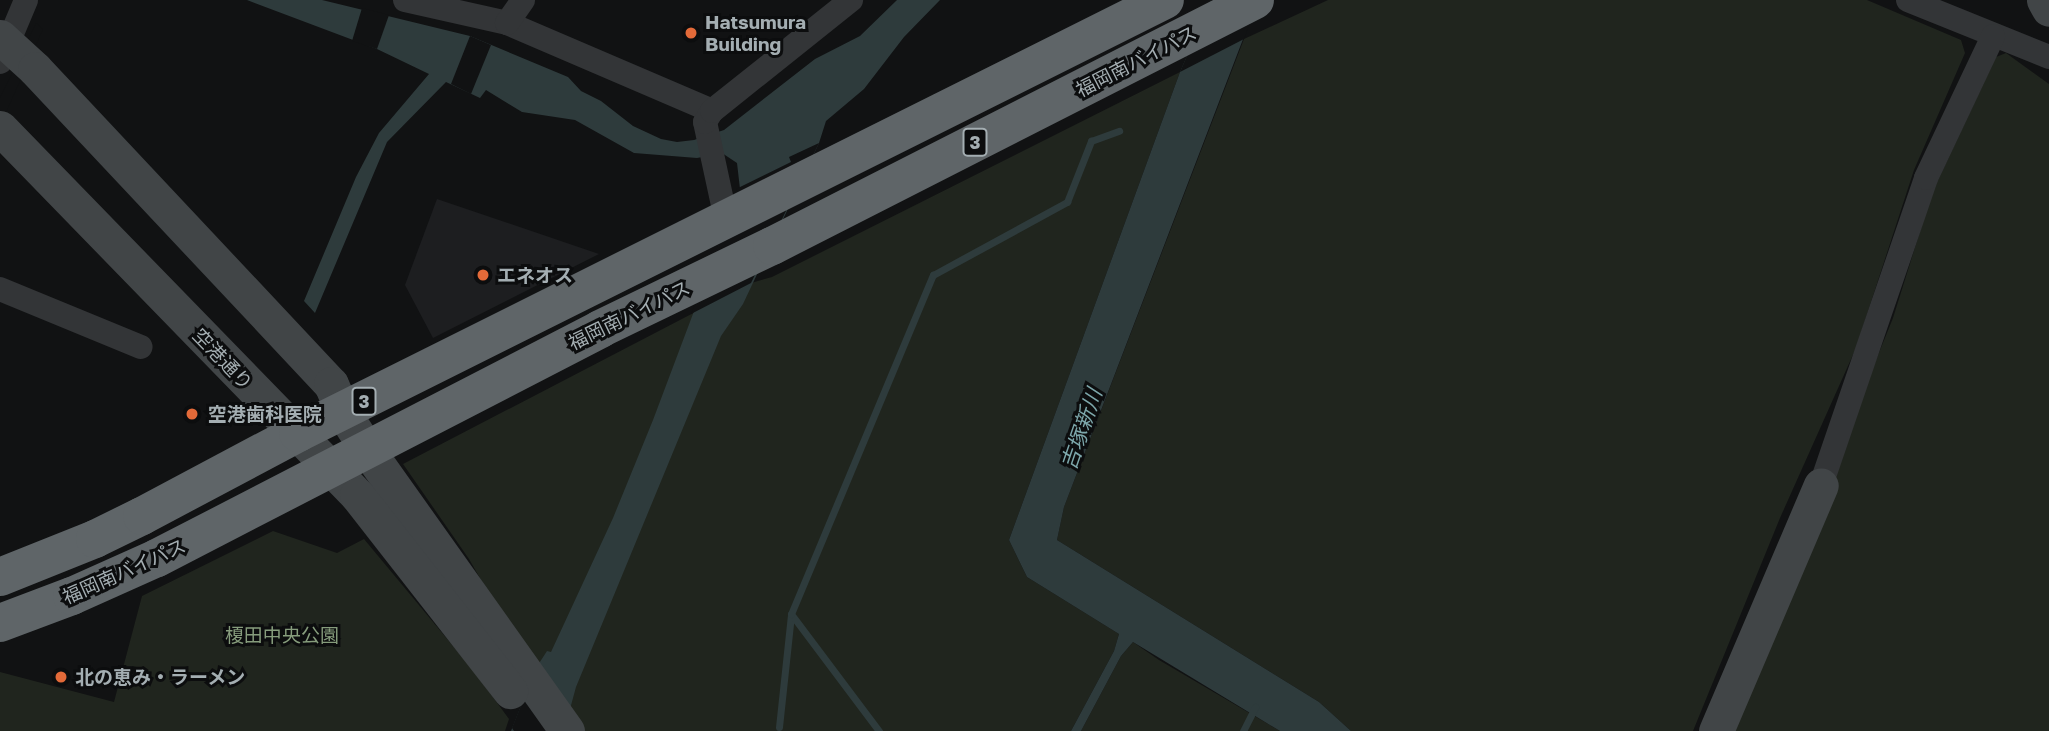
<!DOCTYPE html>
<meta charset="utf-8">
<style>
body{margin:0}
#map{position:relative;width:2049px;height:731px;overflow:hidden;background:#111213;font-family:"Golos Text","Noto Sans JP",sans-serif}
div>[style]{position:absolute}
.built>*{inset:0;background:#1d1e20}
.green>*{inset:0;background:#20251e}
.water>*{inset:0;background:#2e3b3c}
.pier>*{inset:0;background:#111213}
.stream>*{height:7px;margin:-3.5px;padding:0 3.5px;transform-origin:3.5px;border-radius:3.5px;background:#2e3b3c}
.street>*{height:24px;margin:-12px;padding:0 12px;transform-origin:12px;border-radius:12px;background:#333537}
.secondary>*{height:35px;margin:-17.5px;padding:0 17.5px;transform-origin:17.5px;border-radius:17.5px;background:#414547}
.highway>*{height:38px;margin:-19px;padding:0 19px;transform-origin:19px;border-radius:19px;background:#5f6568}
.dots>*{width:19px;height:19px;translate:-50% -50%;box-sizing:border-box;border:4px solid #0c0d0e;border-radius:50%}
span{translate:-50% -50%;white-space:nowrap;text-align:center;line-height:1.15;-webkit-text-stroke:6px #0c0d0e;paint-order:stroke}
.shield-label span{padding:2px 5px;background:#0c0d0e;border:2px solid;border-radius:5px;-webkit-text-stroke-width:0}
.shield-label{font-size:18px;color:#a4aeb2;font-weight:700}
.poi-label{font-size:19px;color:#a4aeb2;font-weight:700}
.left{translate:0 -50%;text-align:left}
.street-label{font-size:19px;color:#a4aeb2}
.park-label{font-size:19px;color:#869c7c}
.water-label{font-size:21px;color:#7da7ab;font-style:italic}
</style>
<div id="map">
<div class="built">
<div style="clip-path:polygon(437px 199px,599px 254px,433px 338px,405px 285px)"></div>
</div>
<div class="green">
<div style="clip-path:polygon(1328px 0,1867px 0,1961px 40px,1965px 53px,1914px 170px,1856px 348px,1780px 518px,1693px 731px,1351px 731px,1319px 702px,1057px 540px,1064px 507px,1244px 39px)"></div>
<div style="clip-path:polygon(2006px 53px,2049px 84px,2049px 731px,1726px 731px,1893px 318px,1932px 193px,1996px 57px)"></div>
<div style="clip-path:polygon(1180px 72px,1009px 540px,1027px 577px,1119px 634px,1114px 651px,1071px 731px,581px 731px,515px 639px,469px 559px,403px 464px,751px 283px,772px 277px)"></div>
<div style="clip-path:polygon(273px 531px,337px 553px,364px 539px,473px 670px,509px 719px,505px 731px,0 731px,0 672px,114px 702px,142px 596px)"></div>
<div style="clip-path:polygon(1133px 642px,1159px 660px,1280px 731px,1081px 731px,1121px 656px)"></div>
</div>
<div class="water">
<div style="clip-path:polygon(247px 0,322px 0,470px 36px,568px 77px,581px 91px,601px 101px,633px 126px,661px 139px,677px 142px,694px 140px,724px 130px,815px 59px,860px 36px,897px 0,940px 0,904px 37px,864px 89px,826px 121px,819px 143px,743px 304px,721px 336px,576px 687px,564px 731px,511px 731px,536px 668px,547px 651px,551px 652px,613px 518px,653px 420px,740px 189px,737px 163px,722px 153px,697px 158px,634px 153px,575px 120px,522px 112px,486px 90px,480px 98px,446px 82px,387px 142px,315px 313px,304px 301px,356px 177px,379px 133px,429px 74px,377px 49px)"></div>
<div style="clip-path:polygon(1211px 0,1258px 0,1064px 507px,1057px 540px,1319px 702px,1351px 731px,1280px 731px,1133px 642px,1121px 656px,1081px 731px,1071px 731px,1114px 651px,1119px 634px,1027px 577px,1009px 540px,1180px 72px)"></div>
</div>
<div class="pier">
<div style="clip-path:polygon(1211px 0,1258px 0,1244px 39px,1180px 72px)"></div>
<div style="clip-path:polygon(362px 8px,389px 15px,377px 49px,352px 41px)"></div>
<div style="clip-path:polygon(36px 23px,43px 29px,0 126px,0 98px)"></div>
<div style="clip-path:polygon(470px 36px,491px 45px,471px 94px,451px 84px)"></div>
<div style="clip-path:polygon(819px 143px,751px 283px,691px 314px,739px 194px,736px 189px,791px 162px,789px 157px)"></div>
<div style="clip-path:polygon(536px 668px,564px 731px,514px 731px,512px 728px)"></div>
</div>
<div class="stream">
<div style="left:779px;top:727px;width:114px;rotate:-83.9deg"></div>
<div style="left:879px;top:731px;width:146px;rotate:-126.9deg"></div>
<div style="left:791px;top:614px;width:368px;rotate:-67.3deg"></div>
<div style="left:933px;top:275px;width:153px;rotate:-28.6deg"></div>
<div style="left:1067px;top:202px;width:66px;rotate:-68.5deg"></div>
<div style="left:1091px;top:141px;width:30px;rotate:-20deg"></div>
<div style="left:1243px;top:731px;width:27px;rotate:-63deg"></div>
</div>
<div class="street">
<div style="left:405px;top:0;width:105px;rotate:12.7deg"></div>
<div style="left:507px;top:23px;width:223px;rotate:23.2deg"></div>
<div style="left:1908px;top:0;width:152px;rotate:22deg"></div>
<div style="left:507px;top:23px;width:28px;rotate:-55deg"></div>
<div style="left:0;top:62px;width:67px;rotate:-67.2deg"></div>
<div style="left:726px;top:219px;width:99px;rotate:-102.2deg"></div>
<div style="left:705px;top:122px;width:13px;rotate:-58deg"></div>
<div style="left:712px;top:111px;width:178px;rotate:-38.6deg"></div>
<div style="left:0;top:289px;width:152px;rotate:22.4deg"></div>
<div style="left:1821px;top:485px;width:324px;rotate:-71.1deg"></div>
<div style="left:1926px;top:178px;width:157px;rotate:-64.7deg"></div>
</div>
<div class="secondary">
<div style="left:2044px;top:0;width:10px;rotate:61deg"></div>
<div style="left:0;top:37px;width:47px;rotate:42.4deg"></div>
<div style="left:35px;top:69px;width:432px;rotate:46.8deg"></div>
<div style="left:331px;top:384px;width:30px;rotate:67deg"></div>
<div style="left:343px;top:412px;width:43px;rotate:57.4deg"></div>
<div style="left:366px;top:448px;width:347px;rotate:54.6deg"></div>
<div style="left:0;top:128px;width:512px;rotate:45.79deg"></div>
<div style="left:357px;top:495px;width:249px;rotate:52deg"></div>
<div style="left:1716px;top:731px;width:267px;rotate:-66.9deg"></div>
</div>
<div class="highway">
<div style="left:0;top:577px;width:102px;rotate:-21.8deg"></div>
<div style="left:95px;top:539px;width:52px;rotate:-26.1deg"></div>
<div style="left:142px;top:516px;width:177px;rotate:-28deg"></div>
<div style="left:298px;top:433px;width:969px;rotate:-26.54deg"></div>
<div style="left:0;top:623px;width:77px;rotate:-20.6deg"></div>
<div style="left:72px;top:596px;width:93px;rotate:-24.1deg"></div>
<div style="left:157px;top:558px;width:499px;rotate:-27.3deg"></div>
<div style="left:600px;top:329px;width:191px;rotate:-25.8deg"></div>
<div style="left:772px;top:246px;width:542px;rotate:-26.99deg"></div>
</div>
<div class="dots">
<div style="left:691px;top:33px;background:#e36a39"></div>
<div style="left:483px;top:275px;background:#e36a39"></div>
<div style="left:192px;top:414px;background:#e36a39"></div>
<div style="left:61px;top:677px;background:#e36a39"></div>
</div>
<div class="shield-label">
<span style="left:975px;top:142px">3</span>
<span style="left:364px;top:401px">3</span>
</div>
<div class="poi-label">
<span class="left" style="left:705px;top:33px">Hatsumura<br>Building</span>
<span class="left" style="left:497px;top:275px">エネオス</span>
<span class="left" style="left:208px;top:414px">空港歯科医院</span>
<span class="left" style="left:75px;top:677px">北の恵み・ラーメン</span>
</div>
<div class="street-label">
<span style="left:1136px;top:61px;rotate:-27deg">福岡南バイパス</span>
<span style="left:629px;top:315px;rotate:-26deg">福岡南バイパス</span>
<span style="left:223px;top:359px;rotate:46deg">空港通り</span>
<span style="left:124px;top:571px;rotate:-24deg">福岡南バイパス</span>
</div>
<div class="park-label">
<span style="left:282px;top:635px">榎田中央公園</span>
</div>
<div class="water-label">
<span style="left:1081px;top:429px;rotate:-71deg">吉塚新川</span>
</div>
</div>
